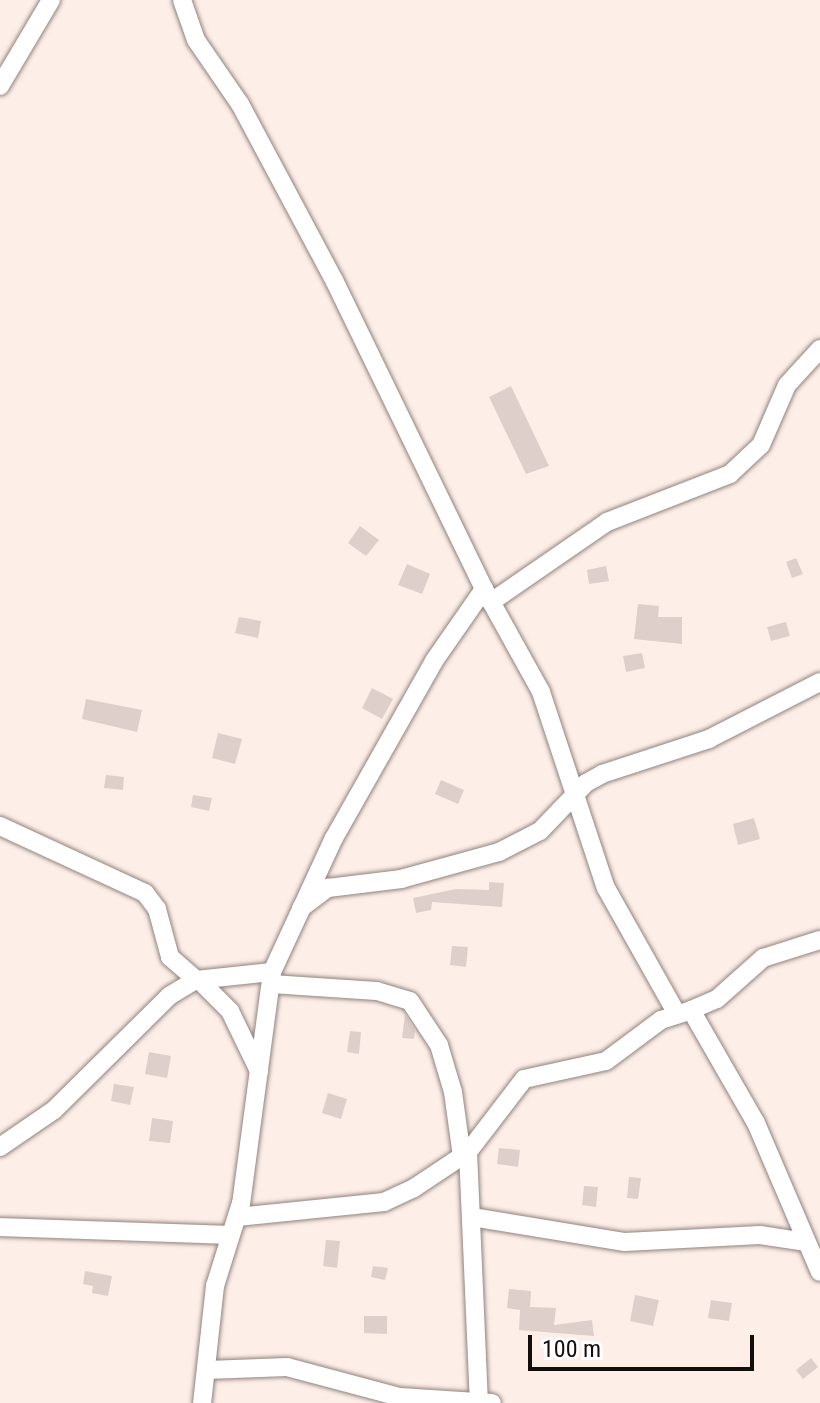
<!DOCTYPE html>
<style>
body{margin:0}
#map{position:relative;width:820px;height:1403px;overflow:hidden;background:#fdeee8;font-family:"Roboto Condensed",sans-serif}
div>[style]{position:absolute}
.building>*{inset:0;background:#dfcfca}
.roads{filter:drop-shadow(0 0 2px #90827d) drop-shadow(0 0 2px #90827d)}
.minor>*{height:18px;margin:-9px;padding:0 9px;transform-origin:9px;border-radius:9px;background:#fff}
span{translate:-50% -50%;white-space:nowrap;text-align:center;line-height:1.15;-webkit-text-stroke:7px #fff;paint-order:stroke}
.scale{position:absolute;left:528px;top:1335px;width:226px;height:36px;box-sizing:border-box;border:4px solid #130e0c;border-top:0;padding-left:10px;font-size:24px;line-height:28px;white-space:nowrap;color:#130e0c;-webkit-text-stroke:6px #fff;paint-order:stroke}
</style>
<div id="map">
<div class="building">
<div style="clip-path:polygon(511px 386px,549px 466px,526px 474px,489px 397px)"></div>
<div style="clip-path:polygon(360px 526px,379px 540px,366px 556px,348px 543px)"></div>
<div style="clip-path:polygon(796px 558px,803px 574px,792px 578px,786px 562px)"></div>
<div style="clip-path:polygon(407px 564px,430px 574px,422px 594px,398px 585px)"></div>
<div style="clip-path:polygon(606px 566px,609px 581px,589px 584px,587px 570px)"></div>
<div style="clip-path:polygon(638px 604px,659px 606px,658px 617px,682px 617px,682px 644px,634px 639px)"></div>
<div style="clip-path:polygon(239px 617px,261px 621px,258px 638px,235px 633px)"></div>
<div style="clip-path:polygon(786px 622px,790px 636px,771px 641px,767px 627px)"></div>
<div style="clip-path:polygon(642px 653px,645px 668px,626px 672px,623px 656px)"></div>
<div style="clip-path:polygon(372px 688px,393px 699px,382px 719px,362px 708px)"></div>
<div style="clip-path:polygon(86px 699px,142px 710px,137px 732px,82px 719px)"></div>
<div style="clip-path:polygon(218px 733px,242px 739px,235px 764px,212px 758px)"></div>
<div style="clip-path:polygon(106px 775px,124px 777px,123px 790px,104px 788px)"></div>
<div style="clip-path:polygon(441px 780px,464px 790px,458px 804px,435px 794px)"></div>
<div style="clip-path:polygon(193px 795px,212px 798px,209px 811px,191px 807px)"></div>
<div style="clip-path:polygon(754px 818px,760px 839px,738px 845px,733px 824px)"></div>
<div style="clip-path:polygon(489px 882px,504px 883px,502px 907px,432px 902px,431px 910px,416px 913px,413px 898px,456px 889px,489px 890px)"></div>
<div style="clip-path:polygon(452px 946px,468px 947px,466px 967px,450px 965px)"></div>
<div style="clip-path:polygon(405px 1015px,415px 1031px,414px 1039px,402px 1038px)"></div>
<div style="clip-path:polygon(350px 1031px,361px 1032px,359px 1054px,347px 1052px)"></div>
<div style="clip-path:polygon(149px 1052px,171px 1056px,167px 1078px,145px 1074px)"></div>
<div style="clip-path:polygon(114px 1084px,134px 1087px,130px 1105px,111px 1101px)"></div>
<div style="clip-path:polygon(328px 1093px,347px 1099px,341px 1119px,322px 1113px)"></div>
<div style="clip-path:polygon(152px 1118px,173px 1121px,170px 1143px,149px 1141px)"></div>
<div style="clip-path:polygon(499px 1148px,520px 1150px,518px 1167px,497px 1164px)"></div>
<div style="clip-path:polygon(629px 1177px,641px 1178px,638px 1199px,627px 1198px)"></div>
<div style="clip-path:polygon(584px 1186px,598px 1187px,596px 1207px,582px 1205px)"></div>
<div style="clip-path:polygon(326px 1240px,340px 1241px,337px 1268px,323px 1266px)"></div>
<div style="clip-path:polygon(373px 1266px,388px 1268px,385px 1280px,371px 1277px)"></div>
<div style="clip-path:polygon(85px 1271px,112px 1276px,108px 1296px,92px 1293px,93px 1286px,83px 1284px)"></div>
<div style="clip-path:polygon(509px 1289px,531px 1291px,530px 1307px,556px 1308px,554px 1325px,592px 1320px,594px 1336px,519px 1330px,520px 1310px,507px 1308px)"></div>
<div style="clip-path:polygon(635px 1295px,659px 1300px,653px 1326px,630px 1321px)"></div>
<div style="clip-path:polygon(711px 1300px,732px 1303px,729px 1321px,708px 1318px)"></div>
<div style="clip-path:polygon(364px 1316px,387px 1316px,387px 1334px,364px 1333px)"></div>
<div style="clip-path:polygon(811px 1358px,818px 1367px,803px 1379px,796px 1370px)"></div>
</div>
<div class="roads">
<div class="minor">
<div style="left:182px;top:0;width:42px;rotate:70.7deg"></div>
<div style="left:196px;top:40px;width:78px;rotate:55.5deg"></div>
<div style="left:240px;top:104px;width:200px;rotate:61.9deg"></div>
<div style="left:334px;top:280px;width:343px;rotate:64.1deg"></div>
<div style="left:0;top:86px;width:100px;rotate:-59.3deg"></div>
<div style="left:491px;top:602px;width:141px;rotate:-34.6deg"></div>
<div style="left:607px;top:522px;width:132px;rotate:-21.3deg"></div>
<div style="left:730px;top:474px;width:42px;rotate:-43.1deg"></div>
<div style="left:761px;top:445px;width:65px;rotate:-66.6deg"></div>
<div style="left:787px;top:385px;width:49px;rotate:-47.5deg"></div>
<div style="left:0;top:826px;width:160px;rotate:24.8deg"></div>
<div style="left:145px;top:893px;width:20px;rotate:53deg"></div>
<div style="left:157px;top:909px;width:50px;rotate:74.8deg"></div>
<div style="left:170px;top:957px;width:35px;rotate:41deg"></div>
<div style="left:301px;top:908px;width:34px;rotate:-37deg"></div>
<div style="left:328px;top:888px;width:74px;rotate:-7deg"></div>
<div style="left:401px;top:879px;width:102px;rotate:-15.4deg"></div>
<div style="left:499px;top:852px;width:46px;rotate:-27.1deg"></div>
<div style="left:540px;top:831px;width:66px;rotate:-46.2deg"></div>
<div style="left:586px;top:783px;width:18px;rotate:-29deg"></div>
<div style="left:602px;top:774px;width:113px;rotate:-18.1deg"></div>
<div style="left:709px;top:739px;width:125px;rotate:-27.2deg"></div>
<div style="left:272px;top:972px;width:148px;rotate:-65.2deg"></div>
<div style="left:334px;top:838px;width:203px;rotate:-60.5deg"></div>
<div style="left:434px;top:661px;width:88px;rotate:-55.2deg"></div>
<div style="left:484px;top:589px;width:118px;rotate:61deg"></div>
<div style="left:541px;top:692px;width:206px;rotate:71.7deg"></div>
<div style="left:606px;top:888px;width:145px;rotate:60.6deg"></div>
<div style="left:199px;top:980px;width:44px;rotate:45deg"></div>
<div style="left:230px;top:1011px;width:67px;rotate:64.2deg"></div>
<div style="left:271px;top:984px;width:106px;rotate:3.8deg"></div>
<div style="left:377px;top:991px;width:34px;rotate:17deg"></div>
<div style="left:410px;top:1001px;width:53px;rotate:56.6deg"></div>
<div style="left:439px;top:1045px;width:49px;rotate:73.4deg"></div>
<div style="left:453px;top:1092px;width:66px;rotate:82.1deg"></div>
<div style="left:691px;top:1010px;width:28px;rotate:-23deg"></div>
<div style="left:717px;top:999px;width:62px;rotate:-41.7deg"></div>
<div style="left:763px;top:958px;width:60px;rotate:-17.5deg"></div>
<div style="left:0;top:1147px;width:65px;rotate:-34.4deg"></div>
<div style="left:54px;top:1110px;width:162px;rotate:-44.7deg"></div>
<div style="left:169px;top:996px;width:31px;rotate:-31deg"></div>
<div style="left:196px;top:980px;width:76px;rotate:-6deg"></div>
<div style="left:272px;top:972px;width:233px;rotate:97.6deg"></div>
<div style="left:241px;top:1203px;width:87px;rotate:107.4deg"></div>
<div style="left:215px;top:1286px;width:118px;rotate:96.3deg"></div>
<div style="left:468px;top:1152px;width:251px;rotate:87.5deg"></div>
<div style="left:237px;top:1217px;width:148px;rotate:-5.8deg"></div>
<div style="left:384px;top:1202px;width:33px;rotate:-25deg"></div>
<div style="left:414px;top:1188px;width:65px;rotate:-33.7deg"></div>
<div style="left:468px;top:1152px;width:92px;rotate:-52.5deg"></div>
<div style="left:524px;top:1079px;width:84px;rotate:-12.4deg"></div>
<div style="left:606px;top:1061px;width:69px;rotate:-36.7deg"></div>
<div style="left:661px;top:1020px;width:32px;rotate:-18deg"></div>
<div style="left:691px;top:1010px;width:130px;rotate:60.1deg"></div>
<div style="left:756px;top:1123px;width:162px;rotate:66.8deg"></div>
<div style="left:472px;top:1217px;width:155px;rotate:9.3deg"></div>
<div style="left:625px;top:1242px;width:135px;rotate:-3deg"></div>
<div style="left:760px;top:1235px;width:47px;rotate:8.7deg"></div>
<div style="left:0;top:1227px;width:229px;rotate:2deg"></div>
<div style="left:207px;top:1370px;width:80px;rotate:-2.1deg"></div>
<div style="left:287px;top:1367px;width:117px;rotate:14.9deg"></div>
<div style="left:400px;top:1397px;width:92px;rotate:3.7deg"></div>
</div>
</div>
<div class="scale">100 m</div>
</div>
